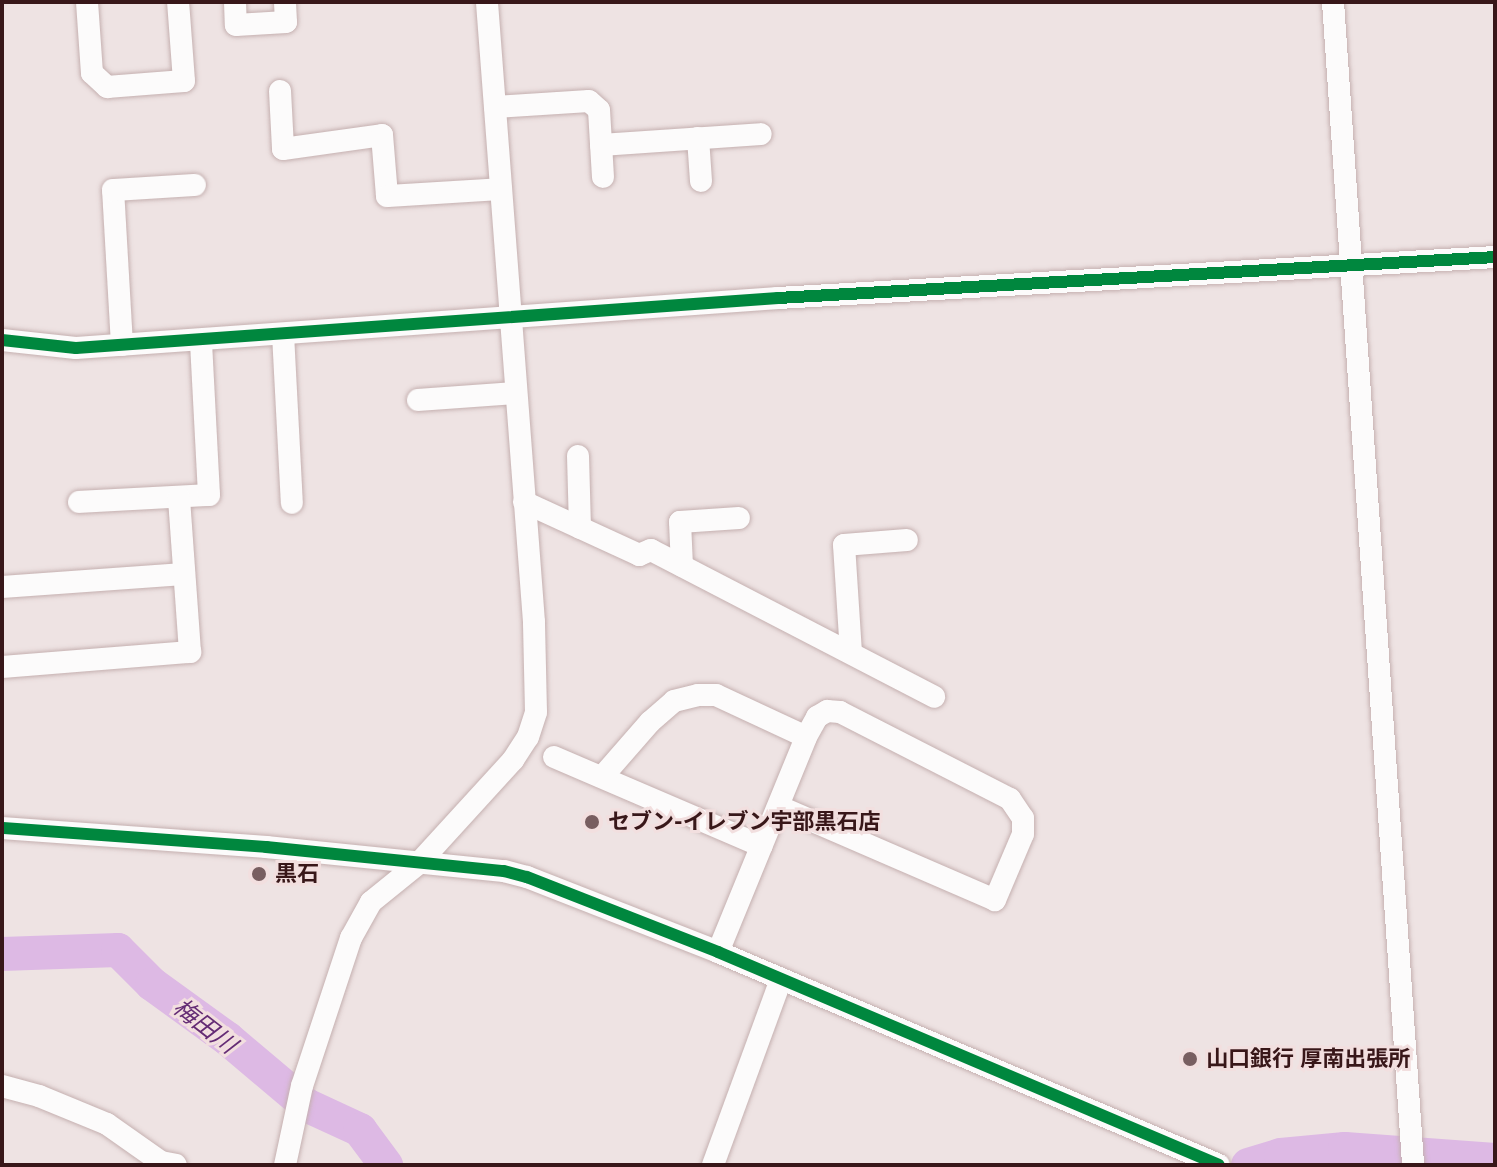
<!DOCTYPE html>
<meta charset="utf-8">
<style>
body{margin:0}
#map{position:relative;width:1497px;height:1167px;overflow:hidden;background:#eee3e3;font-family:Montserrat,"Noto Sans JP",sans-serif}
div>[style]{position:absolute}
.river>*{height:34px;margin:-17px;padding:0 17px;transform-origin:17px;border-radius:17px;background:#ddb9e4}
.roads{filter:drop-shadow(0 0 2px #c5b0b0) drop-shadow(0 0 2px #c5b0b0)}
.minor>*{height:22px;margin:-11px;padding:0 11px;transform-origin:11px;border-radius:11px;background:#fcfbfb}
.cycleway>*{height:12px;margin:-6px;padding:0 6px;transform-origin:6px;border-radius:6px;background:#00873e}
.dots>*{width:22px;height:22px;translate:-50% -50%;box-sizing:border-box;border:4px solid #f2dfdf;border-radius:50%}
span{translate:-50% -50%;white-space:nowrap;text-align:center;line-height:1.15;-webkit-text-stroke:6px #f2dfdf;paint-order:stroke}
.poi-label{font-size:22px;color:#381719;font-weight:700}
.left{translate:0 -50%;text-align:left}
.water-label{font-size:24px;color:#652c75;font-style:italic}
.frame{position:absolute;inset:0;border:4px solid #381719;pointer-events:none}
</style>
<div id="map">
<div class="river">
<div style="left:2px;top:954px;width:116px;rotate:-2deg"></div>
<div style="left:118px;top:950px;width:48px;rotate:45deg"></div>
<div style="left:152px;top:984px;width:94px;rotate:35.9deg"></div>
<div style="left:228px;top:1039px;width:102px;rotate:40.2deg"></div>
<div style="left:306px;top:1105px;width:60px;rotate:24.8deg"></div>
<div style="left:360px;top:1130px;width:44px;rotate:53.4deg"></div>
<div style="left:1248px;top:1165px;width:34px;rotate:-17deg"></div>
<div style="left:1281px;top:1155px;width:64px;rotate:-5.4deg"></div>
<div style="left:1345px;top:1149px;width:150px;rotate:4.2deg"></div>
</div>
<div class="roads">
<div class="minor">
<div style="left:87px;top:2px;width:71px;rotate:86deg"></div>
<div style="left:92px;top:73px;width:21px;rotate:43deg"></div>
<div style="left:107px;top:87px;width:77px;rotate:-4.5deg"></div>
<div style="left:184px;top:81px;width:79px;rotate:-94.3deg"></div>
<div style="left:235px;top:2px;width:23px;rotate:88deg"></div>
<div style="left:236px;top:25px;width:50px;rotate:-3.4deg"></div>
<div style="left:286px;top:22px;width:20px;rotate:-93deg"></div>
<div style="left:1333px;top:2px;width:1166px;rotate:86.06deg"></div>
<div style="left:280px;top:91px;width:58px;rotate:87deg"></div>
<div style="left:283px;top:149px;width:100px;rotate:-8deg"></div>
<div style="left:382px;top:135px;width:61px;rotate:85.3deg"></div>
<div style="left:387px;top:196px;width:114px;rotate:-3.5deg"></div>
<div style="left:495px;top:107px;width:94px;rotate:-3.7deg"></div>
<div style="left:589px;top:101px;width:13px;rotate:42deg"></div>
<div style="left:599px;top:110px;width:67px;rotate:86.6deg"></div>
<div style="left:698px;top:138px;width:43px;rotate:86deg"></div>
<div style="left:601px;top:145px;width:160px;rotate:-3.9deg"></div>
<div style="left:283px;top:334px;width:169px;rotate:87deg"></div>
<div style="left:2px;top:340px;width:74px;rotate:6.2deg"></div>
<div style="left:76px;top:348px;width:704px;rotate:-4.07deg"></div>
<div style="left:778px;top:298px;width:718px;rotate:-3.27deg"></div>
<div style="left:122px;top:345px;width:155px;rotate:-93.3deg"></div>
<div style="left:113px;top:190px;width:82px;rotate:-3.5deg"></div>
<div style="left:418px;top:400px;width:97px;rotate:-4.1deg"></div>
<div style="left:578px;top:456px;width:72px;rotate:88.4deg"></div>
<div style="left:79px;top:502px;width:130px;rotate:-3.1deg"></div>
<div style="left:209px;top:495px;width:155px;rotate:-93deg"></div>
<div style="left:524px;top:502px;width:127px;rotate:24.7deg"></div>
<div style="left:639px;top:555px;width:13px;rotate:-23deg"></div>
<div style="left:651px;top:550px;width:319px;rotate:27.4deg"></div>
<div style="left:682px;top:566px;width:44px;rotate:-92.6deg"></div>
<div style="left:680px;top:522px;width:59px;rotate:-3.9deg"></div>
<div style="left:2px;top:587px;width:182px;rotate:-4.1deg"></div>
<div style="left:851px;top:653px;width:108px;rotate:-93.7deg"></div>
<div style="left:844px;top:545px;width:63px;rotate:-4.5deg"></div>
<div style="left:2px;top:667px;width:189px;rotate:-4.6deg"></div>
<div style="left:190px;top:652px;width:155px;rotate:-94.1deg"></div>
<div style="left:554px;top:757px;width:226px;rotate:23.2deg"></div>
<div style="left:602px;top:777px;width:73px;rotate:-48.9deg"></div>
<div style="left:650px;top:722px;width:32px;rotate:-41deg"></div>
<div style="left:674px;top:701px;width:25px;rotate:-14deg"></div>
<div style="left:698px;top:695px;width:18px"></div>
<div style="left:716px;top:695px;width:99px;rotate:25deg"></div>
<div style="left:2px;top:828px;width:265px;rotate:4.1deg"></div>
<div style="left:266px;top:847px;width:239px;rotate:5.8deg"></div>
<div style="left:504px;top:871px;width:24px;rotate:15deg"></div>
<div style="left:527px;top:877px;width:205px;rotate:21.4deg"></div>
<div style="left:718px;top:952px;width:544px;rotate:23.03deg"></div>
<div style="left:718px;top:952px;width:232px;rotate:-67.7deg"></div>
<div style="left:806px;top:737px;width:23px;rotate:-61deg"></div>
<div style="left:817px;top:717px;width:12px;rotate:-31deg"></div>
<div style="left:827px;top:711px;width:13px;rotate:4deg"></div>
<div style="left:840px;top:712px;width:191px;rotate:27.1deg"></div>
<div style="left:1010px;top:799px;width:23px;rotate:56deg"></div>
<div style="left:1023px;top:818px;width:16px;rotate:90deg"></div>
<div style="left:1023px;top:834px;width:72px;rotate:113deg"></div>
<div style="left:995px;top:900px;width:236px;rotate:-156.6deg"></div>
<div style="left:2px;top:1086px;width:38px;rotate:15deg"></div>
<div style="left:39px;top:1096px;width:74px;rotate:22.4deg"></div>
<div style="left:107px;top:1124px;width:66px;rotate:35.1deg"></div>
<div style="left:161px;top:1162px;width:15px;rotate:11deg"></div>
<div style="left:285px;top:1165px;width:81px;rotate:-77.9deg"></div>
<div style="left:302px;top:1086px;width:156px;rotate:-71.7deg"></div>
<div style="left:351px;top:938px;width:41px;rotate:-60.9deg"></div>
<div style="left:371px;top:902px;width:60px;rotate:-39deg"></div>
<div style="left:418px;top:864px;width:141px;rotate:-47.6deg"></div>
<div style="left:513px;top:760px;width:27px;rotate:-57deg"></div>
<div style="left:528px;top:737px;width:26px;rotate:-72deg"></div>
<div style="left:536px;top:712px;width:90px;rotate:-91.3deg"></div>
<div style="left:534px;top:622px;width:622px;rotate:-94.34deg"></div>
<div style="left:713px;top:1165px;width:198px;rotate:-69.9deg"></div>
</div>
</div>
<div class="cycleway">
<div style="left:2px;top:340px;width:74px;rotate:6.2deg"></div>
<div style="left:76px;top:348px;width:704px;rotate:-4.07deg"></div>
<div style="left:778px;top:298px;width:718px;rotate:-3.27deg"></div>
<div style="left:2px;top:828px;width:265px;rotate:4.1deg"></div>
<div style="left:266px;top:847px;width:239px;rotate:5.8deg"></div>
<div style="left:504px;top:871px;width:24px;rotate:15deg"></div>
<div style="left:527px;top:877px;width:205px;rotate:21.4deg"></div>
<div style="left:718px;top:952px;width:544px;rotate:23.03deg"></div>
</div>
<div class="dots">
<div style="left:592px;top:822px;background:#785e60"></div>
<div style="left:259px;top:874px;background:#785e60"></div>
<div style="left:1190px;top:1059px;background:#785e60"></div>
</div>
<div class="poi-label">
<span class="left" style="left:608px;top:822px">セブン-イレブン宇部黒石店</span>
<span class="left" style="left:275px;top:874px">黒石</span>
<span class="left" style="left:1206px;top:1059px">山口銀行 厚南出張所</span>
</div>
<div class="water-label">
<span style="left:205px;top:1026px;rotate:38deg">梅田川</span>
</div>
<div class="frame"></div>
</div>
